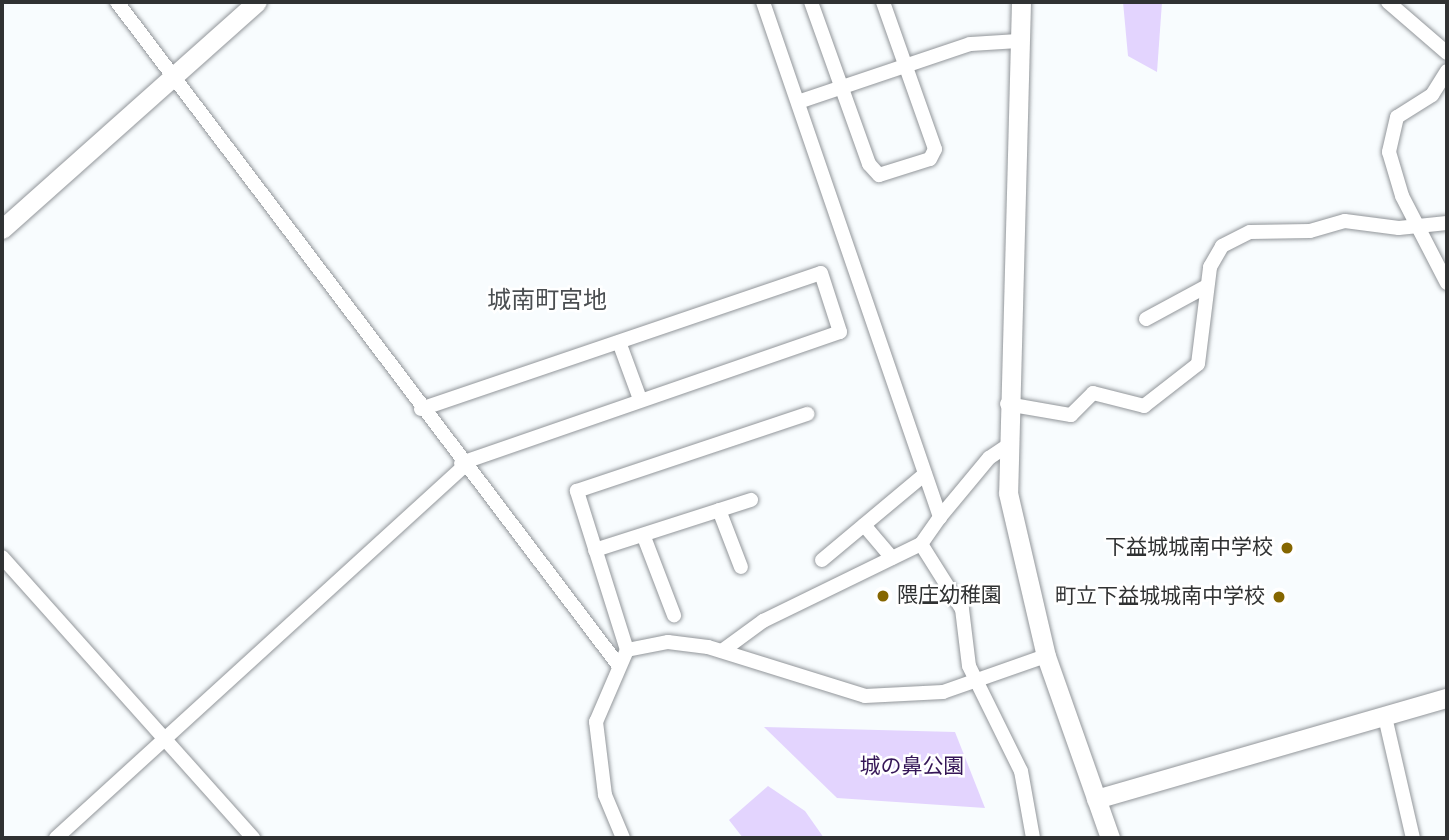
<!DOCTYPE html>
<meta charset="utf-8">
<style>
body{margin:0}
#map{position:relative;width:1449px;height:840px;overflow:hidden;background:#f8fcfe;font-family:"Varela Round","Noto Sans JP",sans-serif}
div>[style]{position:absolute}
.green>*{inset:0;background:#e3d4fe}
.roads{filter:drop-shadow(0 0 2px #92969a) drop-shadow(0 0 2px #92969a)}
.minor>*{height:14px;margin:-7px;padding:0 7px;transform-origin:7px;border-radius:7px;background:#fff}
.tertiary>*{height:19px;margin:-9.5px;padding:0 9.5px;transform-origin:9.5px;border-radius:9.5px;background:#fff}
.dots>*{width:19px;height:19px;translate:-50% -50%;box-sizing:border-box;border:4px solid #fff;border-radius:50%}
span{translate:-50% -50%;white-space:nowrap;text-align:center;line-height:1.15;-webkit-text-stroke:5px #fff;paint-order:stroke}
.poi-label{font-size:21px;color:#303233}
.right{translate:-100% -50%;text-align:right}
.left{translate:0 -50%;text-align:left}
.park-label{font-size:21px;color:#351657}
.quarter-label{font-size:24px;color:#4a4e51}
.frame{position:absolute;inset:0;border:4px solid #303233;pointer-events:none}
</style>
<div id="map">
<div class="green">
<div style="clip-path:polygon(1123px 2px,1162px 2px,1157px 72px,1128px 56px)"></div>
<div style="clip-path:polygon(764px 727px,955px 732px,985px 808px,837px 798px)"></div>
<div style="clip-path:polygon(768px 786px,805px 811px,824px 838px,743px 838px,729px 820px)"></div>
</div>
<div class="roads">
<div class="minor">
<div style="left:117px;top:2px;width:832px;rotate:52.91deg"></div>
<div style="left:763px;top:2px;width:545px;rotate:71.03deg"></div>
<div style="left:940px;top:517px;width:77px;rotate:-50.3deg"></div>
<div style="left:989px;top:458px;width:22px;rotate:-34deg"></div>
<div style="left:811px;top:2px;width:172px;rotate:70.3deg"></div>
<div style="left:869px;top:164px;width:15px;rotate:48deg"></div>
<div style="left:879px;top:175px;width:53px;rotate:-17.4deg"></div>
<div style="left:930px;top:159px;width:11px;rotate:-63deg"></div>
<div style="left:935px;top:149px;width:156px;rotate:-109.5deg"></div>
<div style="left:1388px;top:2px;width:78px;rotate:40.8deg"></div>
<div style="left:1447px;top:71px;width:28px;rotate:122deg"></div>
<div style="left:1432px;top:95px;width:41px;rotate:147.8deg"></div>
<div style="left:1397px;top:117px;width:36px;rotate:103deg"></div>
<div style="left:1389px;top:152px;width:46px;rotate:73.5deg"></div>
<div style="left:1402px;top:196px;width:98px;rotate:62.7deg"></div>
<div style="left:801px;top:101px;width:178px;rotate:-18.6deg"></div>
<div style="left:970px;top:44px;width:49px;rotate:-3.5deg"></div>
<div style="left:1146px;top:319px;width:69px;rotate:-28.4deg"></div>
<div style="left:619px;top:342px;width:61px;rotate:69.8deg"></div>
<div style="left:1007px;top:404px;width:65px;rotate:9.8deg"></div>
<div style="left:1071px;top:415px;width:31px;rotate:-45deg"></div>
<div style="left:1093px;top:393px;width:53px;rotate:14.3deg"></div>
<div style="left:1144px;top:406px;width:68px;rotate:-37.9deg"></div>
<div style="left:1198px;top:364px;width:98px;rotate:-82.9deg"></div>
<div style="left:1210px;top:267px;width:24px;rotate:-60deg"></div>
<div style="left:1222px;top:246px;width:31px;rotate:-27deg"></div>
<div style="left:1250px;top:232px;width:60px;rotate:-1deg"></div>
<div style="left:1310px;top:231px;width:36px;rotate:-16deg"></div>
<div style="left:1345px;top:221px;width:54px;rotate:7.4deg"></div>
<div style="left:1399px;top:228px;width:48px;rotate:-5.9deg"></div>
<div style="left:421px;top:409px;width:422px;rotate:-18.8deg"></div>
<div style="left:821px;top:273px;width:62px;rotate:72.1deg"></div>
<div style="left:840px;top:332px;width:401px;rotate:160.9deg"></div>
<div style="left:719px;top:510px;width:61px;rotate:68.9deg"></div>
<div style="left:940px;top:517px;width:33px;rotate:125deg"></div>
<div style="left:921px;top:544px;width:77px;rotate:57.8deg"></div>
<div style="left:962px;top:609px;width:57px;rotate:83deg"></div>
<div style="left:969px;top:666px;width:117px;rotate:63.7deg"></div>
<div style="left:1021px;top:771px;width:68px;rotate:79.8deg"></div>
<div style="left:864px;top:525px;width:43px;rotate:49.7deg"></div>
<div style="left:644px;top:537px;width:84px;rotate:69deg"></div>
<div style="left:595px;top:550px;width:164px;rotate:-17.8deg"></div>
<div style="left:2px;top:557px;width:377px;rotate:48.2deg"></div>
<div style="left:822px;top:560px;width:134px;rotate:-39.9deg"></div>
<div style="left:627px;top:650px;width:167px;rotate:-107.5deg"></div>
<div style="left:577px;top:491px;width:243px;rotate:-18.5deg"></div>
<div style="left:722px;top:651px;width:51px;rotate:-36.2deg"></div>
<div style="left:763px;top:621px;width:176px;rotate:-26deg"></div>
<div style="left:1385px;top:717px;width:124px;rotate:77deg"></div>
<div style="left:56px;top:838px;width:551px;rotate:-42.35deg"></div>
<div style="left:623px;top:838px;width:47px;rotate:-112.7deg"></div>
<div style="left:605px;top:795px;width:74px;rotate:-97deg"></div>
<div style="left:596px;top:722px;width:78px;rotate:-66.7deg"></div>
<div style="left:627px;top:650px;width:42px;rotate:-11deg"></div>
<div style="left:668px;top:642px;width:40px;rotate:7.1deg"></div>
<div style="left:708px;top:647px;width:164px;rotate:17.3deg"></div>
<div style="left:865px;top:696px;width:78px;rotate:-2.9deg"></div>
<div style="left:943px;top:692px;width:109px;rotate:-19.3deg"></div>
</div>
<div class="tertiary">
<div style="left:1021px;top:2px;width:491px;rotate:91.5deg"></div>
<div style="left:1008px;top:493px;width:167px;rotate:76.9deg"></div>
<div style="left:1046px;top:656px;width:193px;rotate:70.6deg"></div>
<div style="left:2px;top:229px;width:341px;rotate:-41.7deg"></div>
<div style="left:1096px;top:799px;width:365px;rotate:-16.1deg"></div>
</div>
</div>
<div class="dots">
<div style="left:1287px;top:548px;background:#856600"></div>
<div style="left:883px;top:596px;background:#856600"></div>
<div style="left:1279px;top:597px;background:#856600"></div>
</div>
<div class="poi-label">
<span class="right" style="left:1273px;top:548px">下益城城南中学校</span>
<span class="left" style="left:897px;top:596px">隈庄幼稚園</span>
<span class="right" style="left:1265px;top:597px">町立下益城城南中学校</span>
</div>
<div class="park-label">
<span style="left:912px;top:767px">城の鼻公園</span>
</div>
<div class="quarter-label">
<span style="left:547px;top:301px">城南町宮地</span>
</div>
<div class="frame"></div>
</div>
